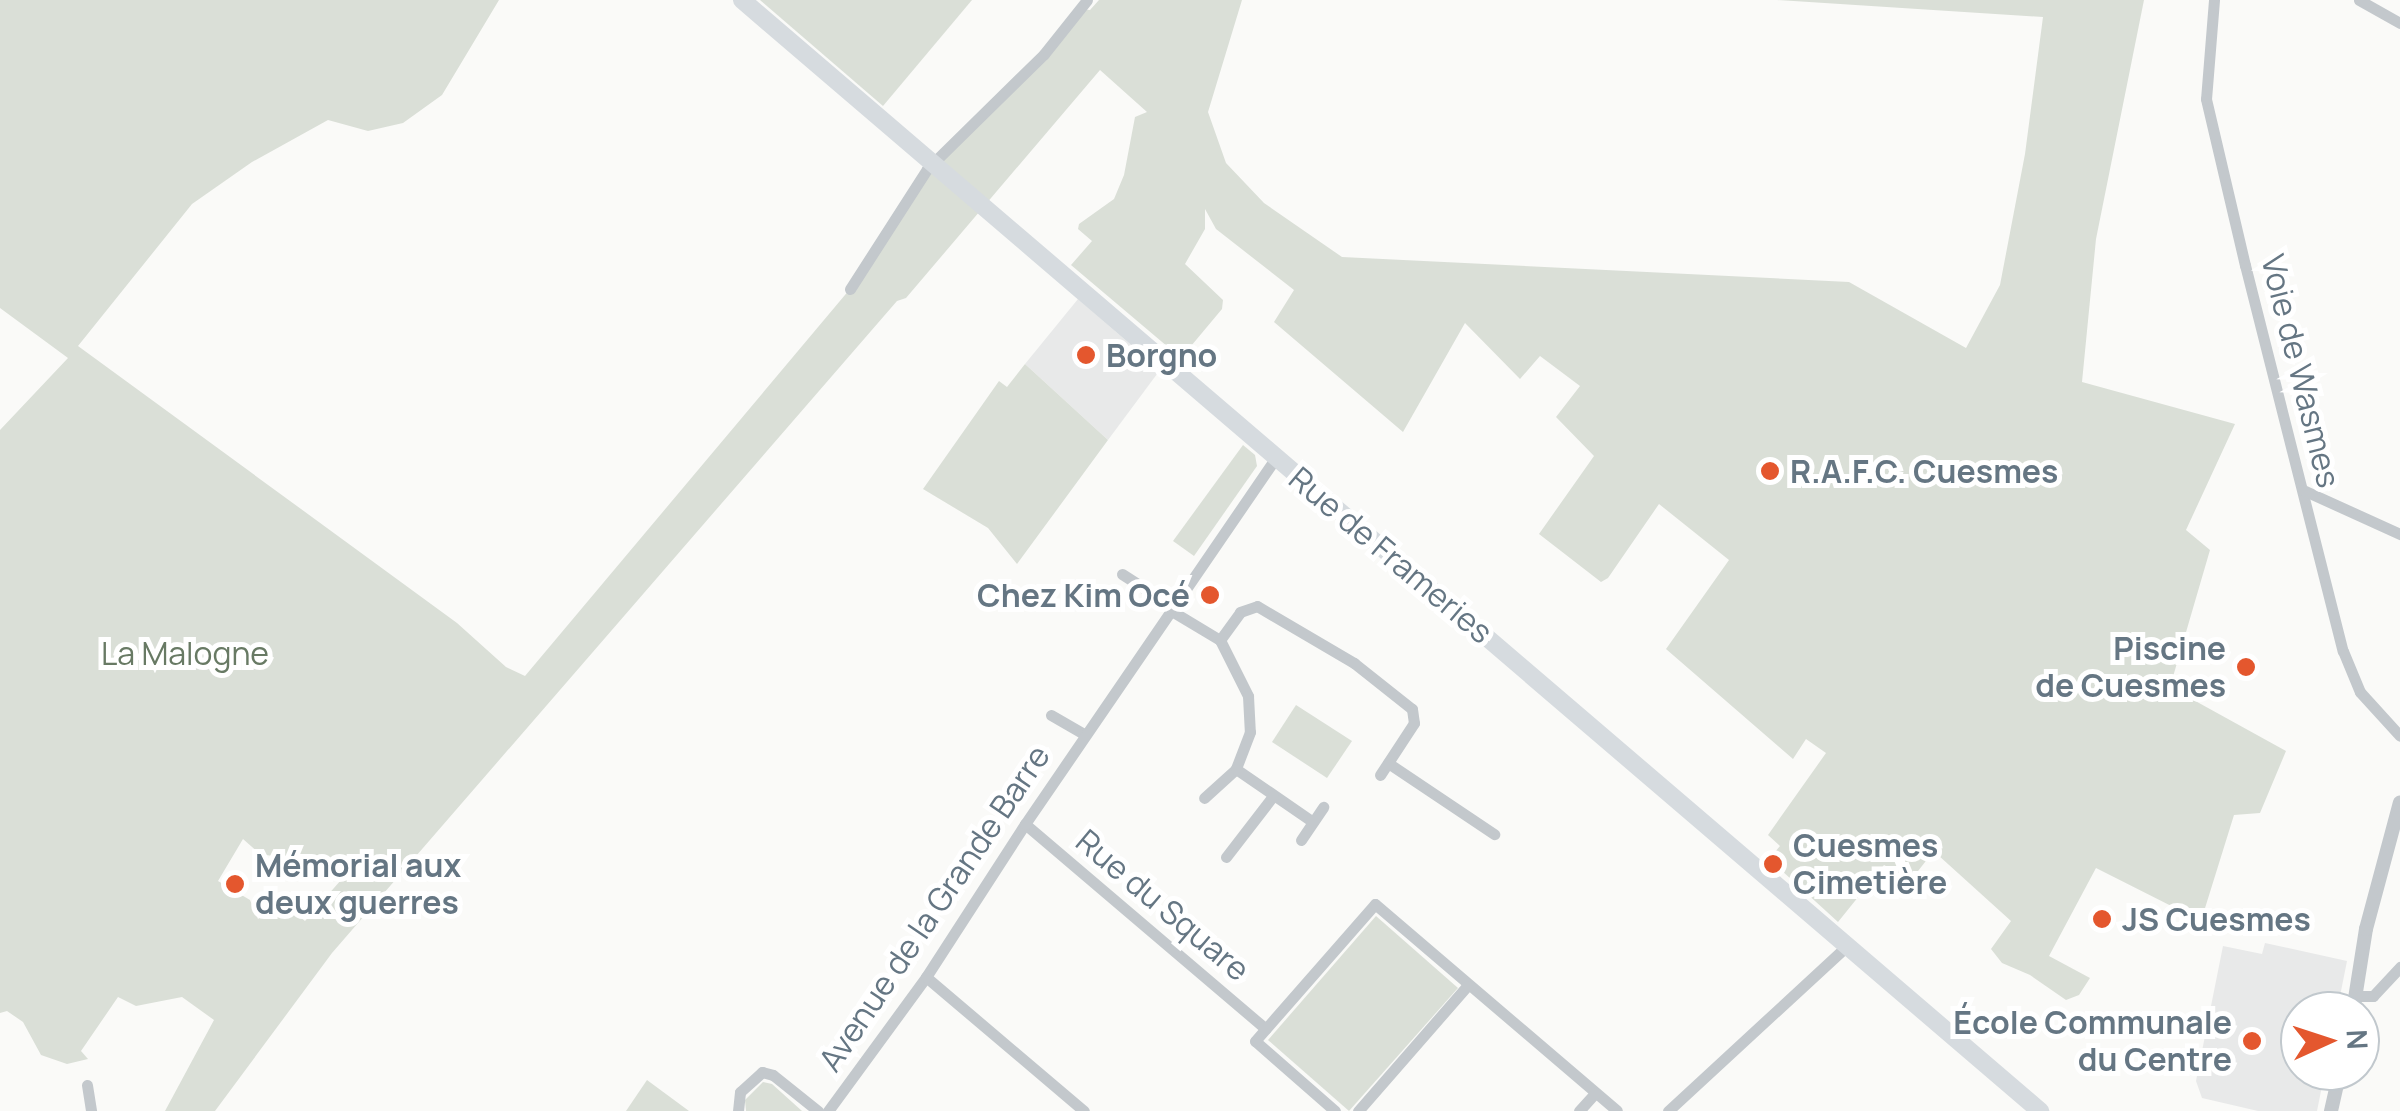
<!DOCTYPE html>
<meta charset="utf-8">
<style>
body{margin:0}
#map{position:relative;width:2400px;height:1111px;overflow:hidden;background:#fafaf8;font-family:Manrope,sans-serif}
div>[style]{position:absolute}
.built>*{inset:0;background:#e8e9e9}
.green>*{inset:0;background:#dadfd7}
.minor>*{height:11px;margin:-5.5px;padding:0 5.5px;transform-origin:5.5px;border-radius:5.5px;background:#c3c8cc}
.tertiary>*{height:14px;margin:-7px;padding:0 7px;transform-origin:7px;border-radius:7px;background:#c3c8cc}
.secondary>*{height:18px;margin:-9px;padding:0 9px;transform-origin:9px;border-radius:9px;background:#d6dbdf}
.dots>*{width:28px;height:28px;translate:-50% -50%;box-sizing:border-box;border:5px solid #fff;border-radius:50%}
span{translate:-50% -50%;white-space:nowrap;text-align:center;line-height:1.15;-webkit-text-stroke:10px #fff;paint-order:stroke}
.poi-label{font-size:32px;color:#657683;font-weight:700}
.left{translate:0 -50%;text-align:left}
.right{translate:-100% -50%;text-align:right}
.street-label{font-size:32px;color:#657683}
.park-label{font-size:32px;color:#687a64}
.north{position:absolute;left:2280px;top:991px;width:100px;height:100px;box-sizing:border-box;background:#fff;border:2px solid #c1c8cd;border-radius:50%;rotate:87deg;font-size:28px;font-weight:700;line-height:40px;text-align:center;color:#657683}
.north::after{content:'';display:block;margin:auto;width:35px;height:45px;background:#e4572e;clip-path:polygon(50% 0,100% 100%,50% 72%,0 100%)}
</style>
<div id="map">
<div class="built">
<div style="clip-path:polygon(1078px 299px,1160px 370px,1108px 440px,1025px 364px)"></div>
<div style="clip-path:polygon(2265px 943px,2347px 961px,2337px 1011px,2300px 1011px,2300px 1071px,2325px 1071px,2317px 1111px,2258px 1111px,2202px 1098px,2196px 1081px,2223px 946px,2262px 954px)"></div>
</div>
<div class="green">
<div style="clip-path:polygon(evenodd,0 0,499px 0,442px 95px,403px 123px,368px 131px,328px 120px,252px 162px,192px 204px,78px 346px,457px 623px,506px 667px,525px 676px,850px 289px,936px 164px,1080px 9px,1090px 10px,1099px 0,1242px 0,1208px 112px,1226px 163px,1264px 203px,1342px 257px,1849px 282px,1966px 348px,2000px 285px,2025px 154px,2043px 17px,1777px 0,2144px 0,2096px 239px,2082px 382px,2235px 424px,2186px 530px,2210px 550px,2170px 687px,2286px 751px,2260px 813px,2234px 815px,2201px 921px,2096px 868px,2049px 956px,2090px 978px,2079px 995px,2066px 1000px,2030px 975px,2002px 963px,1991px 949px,2011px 921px,1938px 855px,1929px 857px,1911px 880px,1884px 865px,1838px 922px,1769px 859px,1780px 846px,1768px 835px,1826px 753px,1806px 739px,1793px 759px,1666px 649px,1729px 560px,1659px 504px,1608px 578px,1601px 582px,1539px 534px,1594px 456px,1556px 417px,1580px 386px,1540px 356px,1520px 379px,1465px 323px,1403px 432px,1274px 322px,1294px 290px,1216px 229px,1205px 209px,1205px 229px,1185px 264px,1223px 300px,1222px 309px,1181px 358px,1071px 265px,1092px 241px,1078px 229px,1079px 224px,1114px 199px,1124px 175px,1135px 117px,1147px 112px,1100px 70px,906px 298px,897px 301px,332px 953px,215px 1111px,165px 1111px,214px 1020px,182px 997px,136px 1006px,118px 997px,81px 1051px,88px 1059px,67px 1064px,41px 1055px,23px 1022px,7px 1011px,0 1013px,0 430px,68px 358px,0 308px,0 0,243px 839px,260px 854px,304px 861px,333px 858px,348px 872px,305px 921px,283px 903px,258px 919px,250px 900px,218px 881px,243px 839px)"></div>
<div style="clip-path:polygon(760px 0,972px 0,883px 106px)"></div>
<div style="clip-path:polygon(1025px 364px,1108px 440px,1017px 564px,988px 528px,923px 489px,999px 381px,1007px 387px)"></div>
<div style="clip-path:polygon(1243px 445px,1255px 455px,1257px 466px,1194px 556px,1173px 541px)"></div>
<div style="clip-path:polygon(1296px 705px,1352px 741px,1327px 778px,1272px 742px)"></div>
<div style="clip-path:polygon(1376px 916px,1458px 988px,1349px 1111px,1268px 1040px)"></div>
<div style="clip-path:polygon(647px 1080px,689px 1111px,626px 1111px)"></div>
<div style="clip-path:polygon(763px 1082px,772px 1084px,802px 1111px,746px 1111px,745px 1100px)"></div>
</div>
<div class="minor">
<div style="left:2214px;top:0;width:99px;rotate:94.6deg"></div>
<div style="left:2206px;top:99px;width:171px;rotate:76.8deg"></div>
<div style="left:2245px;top:265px;width:398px;rotate:75.8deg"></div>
<div style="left:2343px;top:651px;width:44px;rotate:67.5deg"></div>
<div style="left:2360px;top:692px;width:59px;rotate:47.7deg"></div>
<div style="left:2359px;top:0;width:47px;rotate:29.3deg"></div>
<div style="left:850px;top:289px;width:143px;rotate:-57.3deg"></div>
<div style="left:927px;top:169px;width:164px;rotate:-44.5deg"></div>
<div style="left:1044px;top:54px;width:69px;rotate:-51.5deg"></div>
<div style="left:2303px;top:490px;width:107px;rotate:24.4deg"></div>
<div style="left:1122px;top:574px;width:59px;rotate:32.6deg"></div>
<div style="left:1170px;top:610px;width:58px;rotate:31deg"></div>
<div style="left:1220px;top:640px;width:63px;rotate:63.4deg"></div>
<div style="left:1248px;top:696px;width:36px;rotate:87deg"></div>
<div style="left:1250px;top:732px;width:40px;rotate:111deg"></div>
<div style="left:1236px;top:769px;width:43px;rotate:137.8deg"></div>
<div style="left:1220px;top:640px;width:34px;rotate:-54deg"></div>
<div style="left:1240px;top:612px;width:18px;rotate:-19deg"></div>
<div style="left:1257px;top:606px;width:113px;rotate:30.4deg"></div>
<div style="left:1354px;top:663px;width:74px;rotate:38.4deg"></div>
<div style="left:1412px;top:709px;width:14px;rotate:82deg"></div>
<div style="left:1414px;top:723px;width:62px;rotate:123.2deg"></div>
<div style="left:1051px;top:715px;width:39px;rotate:30deg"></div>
<div style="left:1388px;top:763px;width:128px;rotate:33.8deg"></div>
<div style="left:1236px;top:769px;width:93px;rotate:34.5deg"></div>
<div style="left:1025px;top:824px;width:316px;rotate:40.4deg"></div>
<div style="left:1301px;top:840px;width:40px;rotate:-56deg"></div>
<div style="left:1226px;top:857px;width:77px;rotate:-52.4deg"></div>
<div style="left:926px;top:977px;width:207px;rotate:40.3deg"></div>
<div style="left:2356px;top:996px;width:17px"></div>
<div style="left:2373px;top:996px;width:40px;rotate:-47deg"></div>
<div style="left:87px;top:1085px;width:26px;rotate:81deg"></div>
<div style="left:738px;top:1111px;width:19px;rotate:-84deg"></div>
<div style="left:740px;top:1092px;width:30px;rotate:-42deg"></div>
<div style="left:762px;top:1072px;width:11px;rotate:15deg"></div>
<div style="left:773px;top:1075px;width:58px;rotate:38.7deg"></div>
<div style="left:828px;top:1111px;width:166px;rotate:-53.8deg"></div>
<div style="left:926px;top:977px;width:182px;rotate:-57.1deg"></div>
<div style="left:1025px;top:824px;width:445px;rotate:-55.6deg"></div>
<div style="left:1335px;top:1111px;width:106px;rotate:-138.8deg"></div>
<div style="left:1255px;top:1041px;width:182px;rotate:-48.8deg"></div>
<div style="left:1375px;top:904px;width:318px;rotate:40.5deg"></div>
<div style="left:1358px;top:1111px;width:166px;rotate:-48.9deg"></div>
<div style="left:1579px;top:1111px;width:24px;rotate:-48deg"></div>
<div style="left:1668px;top:1111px;width:245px;rotate:-42.7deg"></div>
</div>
<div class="tertiary">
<div style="left:2353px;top:1011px;width:83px;rotate:-81deg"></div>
<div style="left:2366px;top:929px;width:131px;rotate:-75deg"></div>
<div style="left:2331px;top:1111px;width:41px;rotate:-77.3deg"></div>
</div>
<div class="secondary">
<div style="left:742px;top:0;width:1709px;rotate:40.56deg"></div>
</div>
<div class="dots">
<div style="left:1086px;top:355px;background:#e4572e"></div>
<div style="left:1770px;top:471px;background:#e4572e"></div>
<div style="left:1210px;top:595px;background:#e4572e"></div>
<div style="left:2246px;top:667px;background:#e4572e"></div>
<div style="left:1773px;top:864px;background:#e4572e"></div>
<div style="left:235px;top:884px;background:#e4572e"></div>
<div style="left:2102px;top:919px;background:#e4572e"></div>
<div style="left:2252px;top:1041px;background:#e4572e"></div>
</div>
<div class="poi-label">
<span class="left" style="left:1106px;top:355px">Borgno</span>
<span class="left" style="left:1790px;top:471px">R.A.F.C. Cuesmes</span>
<span class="right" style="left:1190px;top:595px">Chez Kim Océ</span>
<span class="right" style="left:2226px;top:667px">Piscine<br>de Cuesmes</span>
<span class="left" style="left:1793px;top:864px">Cuesmes<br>Cimetière</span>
<span class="left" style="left:255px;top:884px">Mémorial aux<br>deux guerres</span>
<span class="left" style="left:2122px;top:919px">JS Cuesmes</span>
<span class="right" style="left:2232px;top:1041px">École Communale<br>du Centre</span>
</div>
<div class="street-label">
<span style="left:2301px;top:371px;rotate:76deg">Voie de Wasmes</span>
<span style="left:1391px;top:555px;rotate:40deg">Rue de Frameries</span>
<span style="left:1163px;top:905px;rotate:40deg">Rue du Square</span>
<span style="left:934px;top:908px;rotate:-56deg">Avenue de la Grande Barre</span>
</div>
<div class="park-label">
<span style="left:185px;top:653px">La Malogne</span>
</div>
<div class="north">N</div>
</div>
